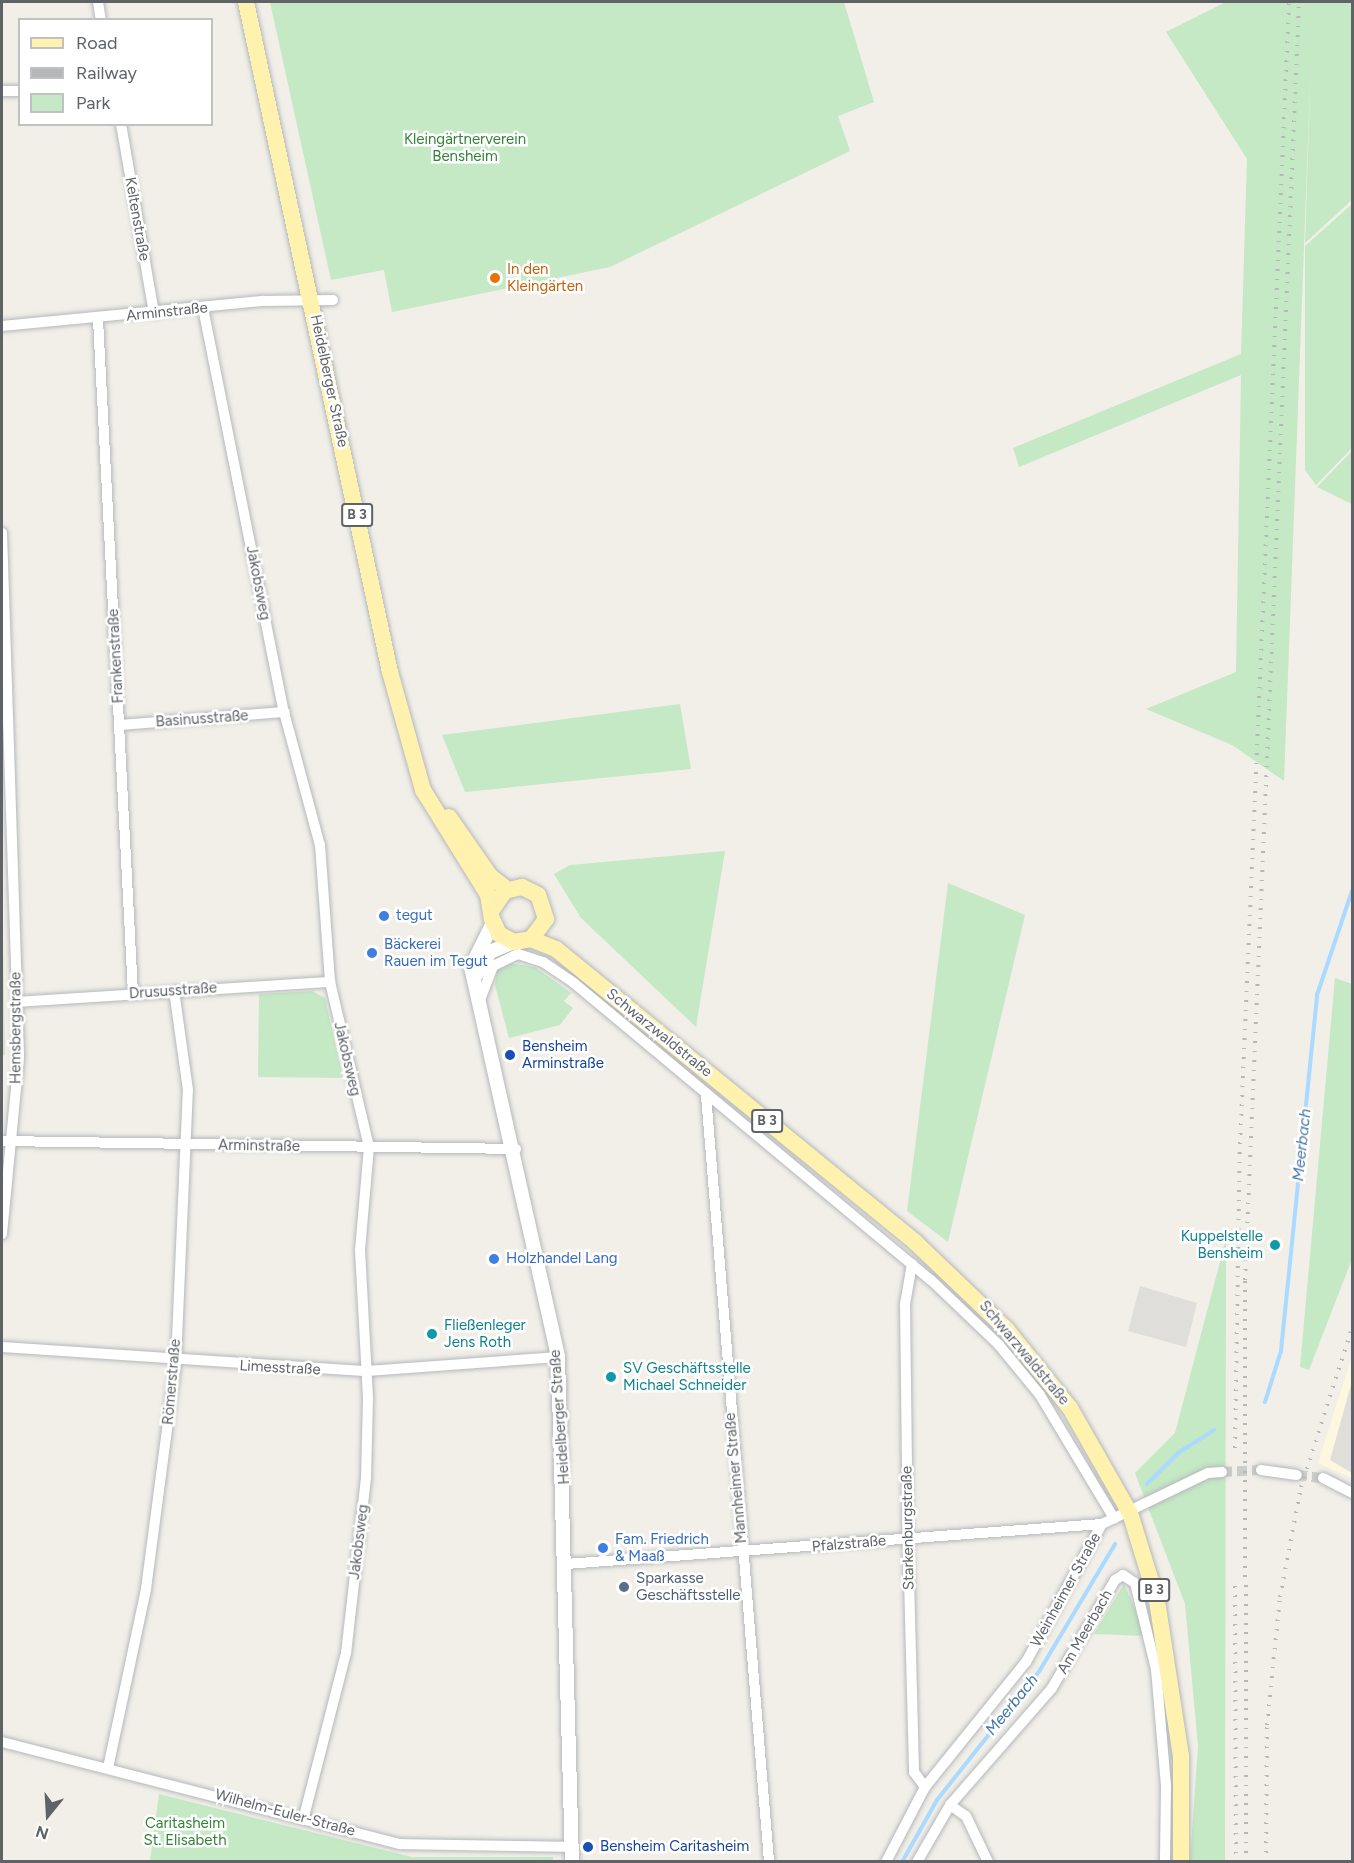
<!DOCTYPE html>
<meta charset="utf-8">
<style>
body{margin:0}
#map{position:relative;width:1354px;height:1863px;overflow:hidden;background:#f1efe8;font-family:Figtree,sans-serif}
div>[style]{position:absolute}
.commercial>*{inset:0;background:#fef7e0}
.industrial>*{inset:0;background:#e0deda}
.green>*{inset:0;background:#c5e8c5}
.stream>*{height:4px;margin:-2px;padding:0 2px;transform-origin:2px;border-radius:2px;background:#aadaff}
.minor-tunnel>*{height:10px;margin-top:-5px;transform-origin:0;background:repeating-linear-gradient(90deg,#ccccc8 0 10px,transparent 0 15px)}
.roads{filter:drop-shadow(0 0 2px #b5b8bc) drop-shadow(0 0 2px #b5b8bc)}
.minor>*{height:10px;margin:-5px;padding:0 5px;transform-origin:5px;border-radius:5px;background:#fff}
.tertiary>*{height:14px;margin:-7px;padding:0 7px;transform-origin:7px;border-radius:7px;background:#fff}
.primary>*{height:16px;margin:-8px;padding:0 8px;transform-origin:8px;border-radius:8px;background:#fff2af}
.rail>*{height:4px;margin-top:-2px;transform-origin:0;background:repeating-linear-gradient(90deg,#b6b7b8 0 1.5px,transparent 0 9.5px)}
.dots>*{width:16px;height:16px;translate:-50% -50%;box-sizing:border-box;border:3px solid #fff;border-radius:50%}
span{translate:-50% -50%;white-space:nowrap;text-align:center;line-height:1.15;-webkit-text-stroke:5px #fff;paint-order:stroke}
.shield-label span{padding:2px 4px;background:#fff;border:2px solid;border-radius:4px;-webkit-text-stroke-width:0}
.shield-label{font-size:14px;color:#5f6368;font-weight:700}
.park-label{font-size:15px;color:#348238}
.street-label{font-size:15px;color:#5f6368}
.food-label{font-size:15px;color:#c56008}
.left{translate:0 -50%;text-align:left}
.shop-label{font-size:15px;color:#366cbe}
.transit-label{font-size:15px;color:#164399}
.culture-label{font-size:15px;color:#0d838f}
.right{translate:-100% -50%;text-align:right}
.service-label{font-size:15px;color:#4e5e75}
.water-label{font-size:16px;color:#4174aa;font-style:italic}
.frame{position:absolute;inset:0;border:3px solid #5f6368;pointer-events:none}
.legend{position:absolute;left:18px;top:18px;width:195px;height:108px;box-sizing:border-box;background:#fff;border:2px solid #bfc1c3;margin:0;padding:8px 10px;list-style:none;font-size:18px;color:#5f6368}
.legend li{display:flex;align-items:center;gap:12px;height:30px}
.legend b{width:30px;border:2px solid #bfc1c3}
.north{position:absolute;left:18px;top:1785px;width:60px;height:60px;-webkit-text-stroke:4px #fff;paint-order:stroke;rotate:198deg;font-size:16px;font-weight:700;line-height:24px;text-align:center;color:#5f6368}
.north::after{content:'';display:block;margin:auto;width:21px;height:27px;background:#5f6368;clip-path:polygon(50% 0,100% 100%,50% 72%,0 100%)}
</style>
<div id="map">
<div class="commercial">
<div style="clip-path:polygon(1352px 1356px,1352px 1478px,1318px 1463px)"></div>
</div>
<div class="industrial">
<div style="clip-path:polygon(1140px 1286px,1197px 1303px,1186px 1347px,1128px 1331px)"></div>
<div style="clip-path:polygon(1352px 1381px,1352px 1473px,1330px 1460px)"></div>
</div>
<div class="green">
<div style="clip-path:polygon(270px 2px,844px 2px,874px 102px,838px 116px,850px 151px,610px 267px,392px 312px,384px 270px,331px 280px)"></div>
<div style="clip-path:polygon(1226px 2px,1352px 2px,1352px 200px,1305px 243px,1311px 60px,1284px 781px,1232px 745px,1146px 709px,1236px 672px,1241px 375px,1019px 467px,1013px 448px,1241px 354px,1247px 159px,1166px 32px)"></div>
<div style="clip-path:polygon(1352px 204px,1352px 448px,1316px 485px,1305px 470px,1305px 246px)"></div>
<div style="clip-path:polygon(1352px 451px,1352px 504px,1317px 487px)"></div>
<div style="clip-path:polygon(680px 704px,691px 769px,465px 792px,442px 735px)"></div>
<div style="clip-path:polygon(725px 851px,696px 1027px,581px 918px,554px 874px,570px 865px)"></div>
<div style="clip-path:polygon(2px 875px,5px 1056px,2px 1054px)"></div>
<div style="clip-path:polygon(948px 883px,1025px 915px,948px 1242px,907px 1211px)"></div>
<div style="clip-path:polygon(509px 963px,535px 967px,571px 993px,564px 1001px,573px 1008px,560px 1025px,509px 1038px,495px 985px,497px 971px)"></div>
<div style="clip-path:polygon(1335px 978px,1352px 984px,1352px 1259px,1309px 1370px,1300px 1367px)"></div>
<div style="clip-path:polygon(312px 991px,325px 998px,343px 1078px,258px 1077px,259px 994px)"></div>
<div style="clip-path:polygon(1226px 1239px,1225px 1861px,1190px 1861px,1198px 1746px,1185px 1604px,1135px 1473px,1175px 1433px)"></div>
<div style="clip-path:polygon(1124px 1584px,1147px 1636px,1094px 1634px)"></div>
<div style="clip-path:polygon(159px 1794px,412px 1857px,553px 1857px,553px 1861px,150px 1861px)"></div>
</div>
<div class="stream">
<div style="left:1265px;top:1402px;width:53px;rotate:-72.6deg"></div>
<div style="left:1281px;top:1351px;width:358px;rotate:-84.2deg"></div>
<div style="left:1317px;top:995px;width:110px;rotate:-71.4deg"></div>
<div style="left:1147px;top:1484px;width:44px;rotate:-45deg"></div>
<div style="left:1178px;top:1453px;width:43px;rotate:-32.6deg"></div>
<div style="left:902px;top:1862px;width:71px;rotate:-60.6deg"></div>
<div style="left:937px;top:1800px;width:166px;rotate:-51.6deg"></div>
<div style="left:1040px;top:1670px;width:147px;rotate:-59.2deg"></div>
</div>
<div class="minor-tunnel">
<div style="left:1222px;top:1472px;width:39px;rotate:-3deg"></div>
<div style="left:1297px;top:1475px;width:26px;rotate:7deg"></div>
</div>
<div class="roads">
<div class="minor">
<div style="left:98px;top:2px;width:18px;rotate:81deg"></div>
<div style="left:2px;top:91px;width:18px"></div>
<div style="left:121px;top:124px;width:192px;rotate:80.1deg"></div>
<div style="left:203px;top:308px;width:412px;rotate:78.7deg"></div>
<div style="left:284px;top:712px;width:138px;rotate:74.9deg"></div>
<div style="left:320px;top:845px;width:137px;rotate:85.8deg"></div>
<div style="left:330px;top:982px;width:170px;rotate:76.7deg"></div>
<div style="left:369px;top:1147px;width:103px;rotate:95deg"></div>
<div style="left:360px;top:1250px;width:148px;rotate:86.9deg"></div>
<div style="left:368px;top:1398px;width:80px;rotate:91.4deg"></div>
<div style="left:366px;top:1478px;width:176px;rotate:96.5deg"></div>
<div style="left:346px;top:1653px;width:168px;rotate:104.4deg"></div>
<div style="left:98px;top:319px;width:676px;rotate:87.03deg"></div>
<div style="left:2px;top:326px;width:263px;rotate:-5.5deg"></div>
<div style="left:264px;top:301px;width:69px;rotate:-0.8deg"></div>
<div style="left:2px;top:533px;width:524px;rotate:88.14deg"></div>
<div style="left:19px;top:1057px;width:178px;rotate:95.5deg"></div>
<div style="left:119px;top:725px;width:166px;rotate:-4.5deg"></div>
<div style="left:480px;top:1000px;width:36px;rotate:-69deg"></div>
<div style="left:493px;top:966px;width:28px;rotate:-26deg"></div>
<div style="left:518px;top:954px;width:26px;rotate:18deg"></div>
<div style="left:543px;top:962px;width:37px;rotate:34deg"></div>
<div style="left:574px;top:983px;width:464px;rotate:39.8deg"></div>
<div style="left:931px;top:1280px;width:94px;rotate:43.7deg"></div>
<div style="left:999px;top:1345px;width:65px;rotate:50.6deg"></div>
<div style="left:1040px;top:1395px;width:144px;rotate:59deg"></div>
<div style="left:17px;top:1002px;width:314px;rotate:-3.7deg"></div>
<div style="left:706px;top:1095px;width:770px;rotate:85.3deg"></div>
<div style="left:2px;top:1141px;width:514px;rotate:0.89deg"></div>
<div style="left:912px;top:1264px;width:41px;rotate:99.9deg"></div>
<div style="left:905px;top:1304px;width:236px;rotate:89.3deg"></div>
<div style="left:908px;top:1540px;width:232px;rotate:88.5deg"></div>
<div style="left:914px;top:1772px;width:19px;rotate:54deg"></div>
<div style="left:2px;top:1347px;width:366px;rotate:3.8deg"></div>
<div style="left:367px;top:1371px;width:192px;rotate:-4.2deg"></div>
<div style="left:1261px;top:1470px;width:36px;rotate:8deg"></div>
<div style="left:1323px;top:1478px;width:33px;rotate:27deg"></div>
<div style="left:566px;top:1564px;width:537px;rotate:-4.27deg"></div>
<div style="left:1102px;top:1524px;width:118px;rotate:-25.7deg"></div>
<div style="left:1208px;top:1473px;width:14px;rotate:-4deg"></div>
<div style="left:2px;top:1742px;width:411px;rotate:14.4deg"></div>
<div style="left:400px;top:1844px;width:172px;rotate:1deg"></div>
<div style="left:108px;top:1768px;width:183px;rotate:-78deg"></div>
<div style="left:146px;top:1589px;width:229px;rotate:-82.5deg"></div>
<div style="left:176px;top:1362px;width:272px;rotate:-87.5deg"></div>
<div style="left:188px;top:1090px;width:100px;rotate:-98deg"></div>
<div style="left:950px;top:1805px;width:19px;rotate:35deg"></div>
<div style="left:966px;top:1816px;width:51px;rotate:64.4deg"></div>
<div style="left:886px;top:1862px;width:85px;rotate:-62.5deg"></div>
<div style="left:925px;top:1787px;width:161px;rotate:-51.1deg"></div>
<div style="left:1026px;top:1662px;width:158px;rotate:-61.2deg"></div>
<div style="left:917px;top:1862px;width:66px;rotate:-59.9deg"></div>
<div style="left:950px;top:1805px;width:155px;rotate:-48.9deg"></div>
<div style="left:1052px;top:1688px;width:125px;rotate:-59.7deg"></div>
<div style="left:1115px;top:1580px;width:9px;rotate:-32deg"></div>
<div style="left:1123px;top:1575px;width:14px;rotate:34deg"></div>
<div style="left:1135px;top:1583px;width:89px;rotate:76.3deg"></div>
<div style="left:1156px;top:1669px;width:117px;rotate:85.1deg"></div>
<div style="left:1166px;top:1786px;width:76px;rotate:90.8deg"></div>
</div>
<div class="tertiary">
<div style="left:493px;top:923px;width:49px;rotate:116.6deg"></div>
<div style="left:471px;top:967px;width:400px;rotate:77.4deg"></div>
<div style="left:558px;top:1357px;width:505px;rotate:88.41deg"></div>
<div style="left:477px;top:974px;width:26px;rotate:-59deg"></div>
<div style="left:490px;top:952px;width:26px;rotate:-23deg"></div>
</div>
<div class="primary">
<div style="left:246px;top:2px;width:685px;rotate:77.87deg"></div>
<div style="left:390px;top:672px;width:123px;rotate:74.4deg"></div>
<div style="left:423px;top:790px;width:123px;rotate:58.2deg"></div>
<div style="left:488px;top:895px;width:24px;rotate:81deg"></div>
<div style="left:492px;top:919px;width:17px;rotate:65deg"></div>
<div style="left:499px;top:934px;width:17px;rotate:28deg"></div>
<div style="left:514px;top:942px;width:17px;rotate:-10deg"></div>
<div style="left:531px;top:939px;width:25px;rotate:-53deg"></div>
<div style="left:546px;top:919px;width:25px;rotate:-108deg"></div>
<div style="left:538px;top:895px;width:18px;rotate:-153deg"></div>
<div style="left:522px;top:887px;width:17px;rotate:167deg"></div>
<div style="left:505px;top:891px;width:24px;rotate:125deg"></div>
<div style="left:449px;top:817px;width:72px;rotate:55.2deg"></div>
<div style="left:490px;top:876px;width:23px;rotate:38deg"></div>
<div style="left:531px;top:939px;width:27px;rotate:22deg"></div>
<div style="left:556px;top:949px;width:463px;rotate:39.2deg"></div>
<div style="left:915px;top:1242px;width:127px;rotate:43.7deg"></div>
<div style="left:1007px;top:1330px;width:100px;rotate:51.1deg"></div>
<div style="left:1070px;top:1408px;width:121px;rotate:60.3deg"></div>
<div style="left:1130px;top:1513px;width:92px;rotate:72.9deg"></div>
<div style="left:1157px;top:1601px;width:157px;rotate:81.2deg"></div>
<div style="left:1181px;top:1756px;width:106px;rotate:90deg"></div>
</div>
</div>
<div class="rail">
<div style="left:1235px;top:1448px;width:304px;rotate:-89.1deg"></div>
<div style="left:1240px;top:1144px;width:1143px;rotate:-87.54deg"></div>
<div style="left:1235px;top:1586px;width:276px;rotate:89.8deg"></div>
<div style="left:1246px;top:1862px;width:582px;rotate:-90.1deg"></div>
<div style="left:1245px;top:1280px;width:1279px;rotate:-87.58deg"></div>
<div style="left:1266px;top:1862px;width:137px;rotate:-89.6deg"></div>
<div style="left:1267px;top:1725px;width:129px;rotate:-84.2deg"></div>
<div style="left:1280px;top:1597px;width:112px;rotate:-79.2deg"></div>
<div style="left:1301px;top:1487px;width:167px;rotate:-72.2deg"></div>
</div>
<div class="dots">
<div style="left:495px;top:278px;background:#e8710a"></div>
<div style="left:384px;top:916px;background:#3f7fe0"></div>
<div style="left:372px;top:953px;background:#3f7fe0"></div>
<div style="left:510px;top:1055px;background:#1a4fb4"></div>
<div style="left:1275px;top:1245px;background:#0f9aa8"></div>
<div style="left:494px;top:1259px;background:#3f7fe0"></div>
<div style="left:432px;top:1334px;background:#0f9aa8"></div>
<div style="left:611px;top:1377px;background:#0f9aa8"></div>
<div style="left:603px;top:1548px;background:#3f7fe0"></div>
<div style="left:624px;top:1587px;background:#5c6f8a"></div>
<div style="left:588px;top:1847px;background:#1a4fb4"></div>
</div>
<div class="shield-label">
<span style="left:357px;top:515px">B 3</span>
<span style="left:767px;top:1121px">B 3</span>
<span style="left:1154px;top:1590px">B 3</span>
</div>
<div class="park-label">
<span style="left:465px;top:148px">Kleingärtnerverein<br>Bensheim</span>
<span style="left:185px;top:1832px">Caritasheim<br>St. Elisabeth</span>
</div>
<div class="street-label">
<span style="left:137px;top:219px;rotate:80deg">Keltenstraße</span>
<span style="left:167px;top:312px;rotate:-6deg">Arminstraße</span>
<span style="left:329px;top:381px;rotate:78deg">Heidelberger Straße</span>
<span style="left:258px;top:583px;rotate:79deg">Jakobsweg</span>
<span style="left:116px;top:656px;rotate:-93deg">Frankenstraße</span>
<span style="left:202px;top:719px;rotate:-4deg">Basinusstraße</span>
<span style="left:173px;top:991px;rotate:-4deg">Drususstraße</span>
<span style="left:16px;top:1028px;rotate:-90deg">Hemsbergstraße</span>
<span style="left:659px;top:1033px;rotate:39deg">Schwarzwaldstraße</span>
<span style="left:347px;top:1059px;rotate:77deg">Jakobsweg</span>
<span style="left:259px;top:1146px;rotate:1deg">Arminstraße</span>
<span style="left:1024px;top:1353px;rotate:50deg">Schwarzwaldstraße</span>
<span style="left:280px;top:1368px;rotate:3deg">Limesstraße</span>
<span style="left:172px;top:1382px;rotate:-85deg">Römerstraße</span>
<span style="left:560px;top:1417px;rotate:-94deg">Heidelberger Straße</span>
<span style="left:736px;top:1478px;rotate:-95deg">Mannheimer Straße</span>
<span style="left:908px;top:1528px;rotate:-91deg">Starkenburgstraße</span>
<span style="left:359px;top:1542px;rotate:-83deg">Jakobsweg</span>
<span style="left:849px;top:1544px;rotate:-5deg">Pfalzstraße</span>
<span style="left:1066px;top:1590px;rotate:-61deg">Weinheimer Straße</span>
<span style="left:1085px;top:1632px;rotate:-60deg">Am Meerbach</span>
<span style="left:285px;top:1813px;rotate:15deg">Wilhelm-Euler-Straße</span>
</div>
<div class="food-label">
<span class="left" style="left:507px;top:278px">In den<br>Kleingärten</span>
</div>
<div class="shop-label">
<span class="left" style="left:396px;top:916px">tegut</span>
<span class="left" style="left:384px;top:953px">Bäckerei<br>Rauen im Tegut</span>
<span class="left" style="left:506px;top:1259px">Holzhandel Lang</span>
<span class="left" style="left:615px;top:1548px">Fam. Friedrich<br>&amp; Maaß</span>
</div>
<div class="transit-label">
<span class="left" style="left:522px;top:1055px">Bensheim<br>Arminstraße</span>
<span class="left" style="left:600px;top:1847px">Bensheim Caritasheim</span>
</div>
<div class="culture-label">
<span class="right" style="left:1263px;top:1245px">Kuppelstelle<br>Bensheim</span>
<span class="left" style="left:444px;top:1334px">Fließenleger<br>Jens Roth</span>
<span class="left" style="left:623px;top:1377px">SV Geschäftsstelle<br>Michael Schneider</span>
</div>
<div class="service-label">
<span class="left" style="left:636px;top:1587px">Sparkasse<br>Geschäftsstelle</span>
</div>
<div class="water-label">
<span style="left:1302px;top:1145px;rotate:-84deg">Meerbach</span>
<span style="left:1012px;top:1705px;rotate:-51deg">Meerbach</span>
</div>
<div class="frame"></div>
<ul class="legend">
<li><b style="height:8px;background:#fff2af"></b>Road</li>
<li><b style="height:8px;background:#b6b7b8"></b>Railway</li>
<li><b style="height:16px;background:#c5e8c5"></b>Park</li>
</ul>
<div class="north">N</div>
</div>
